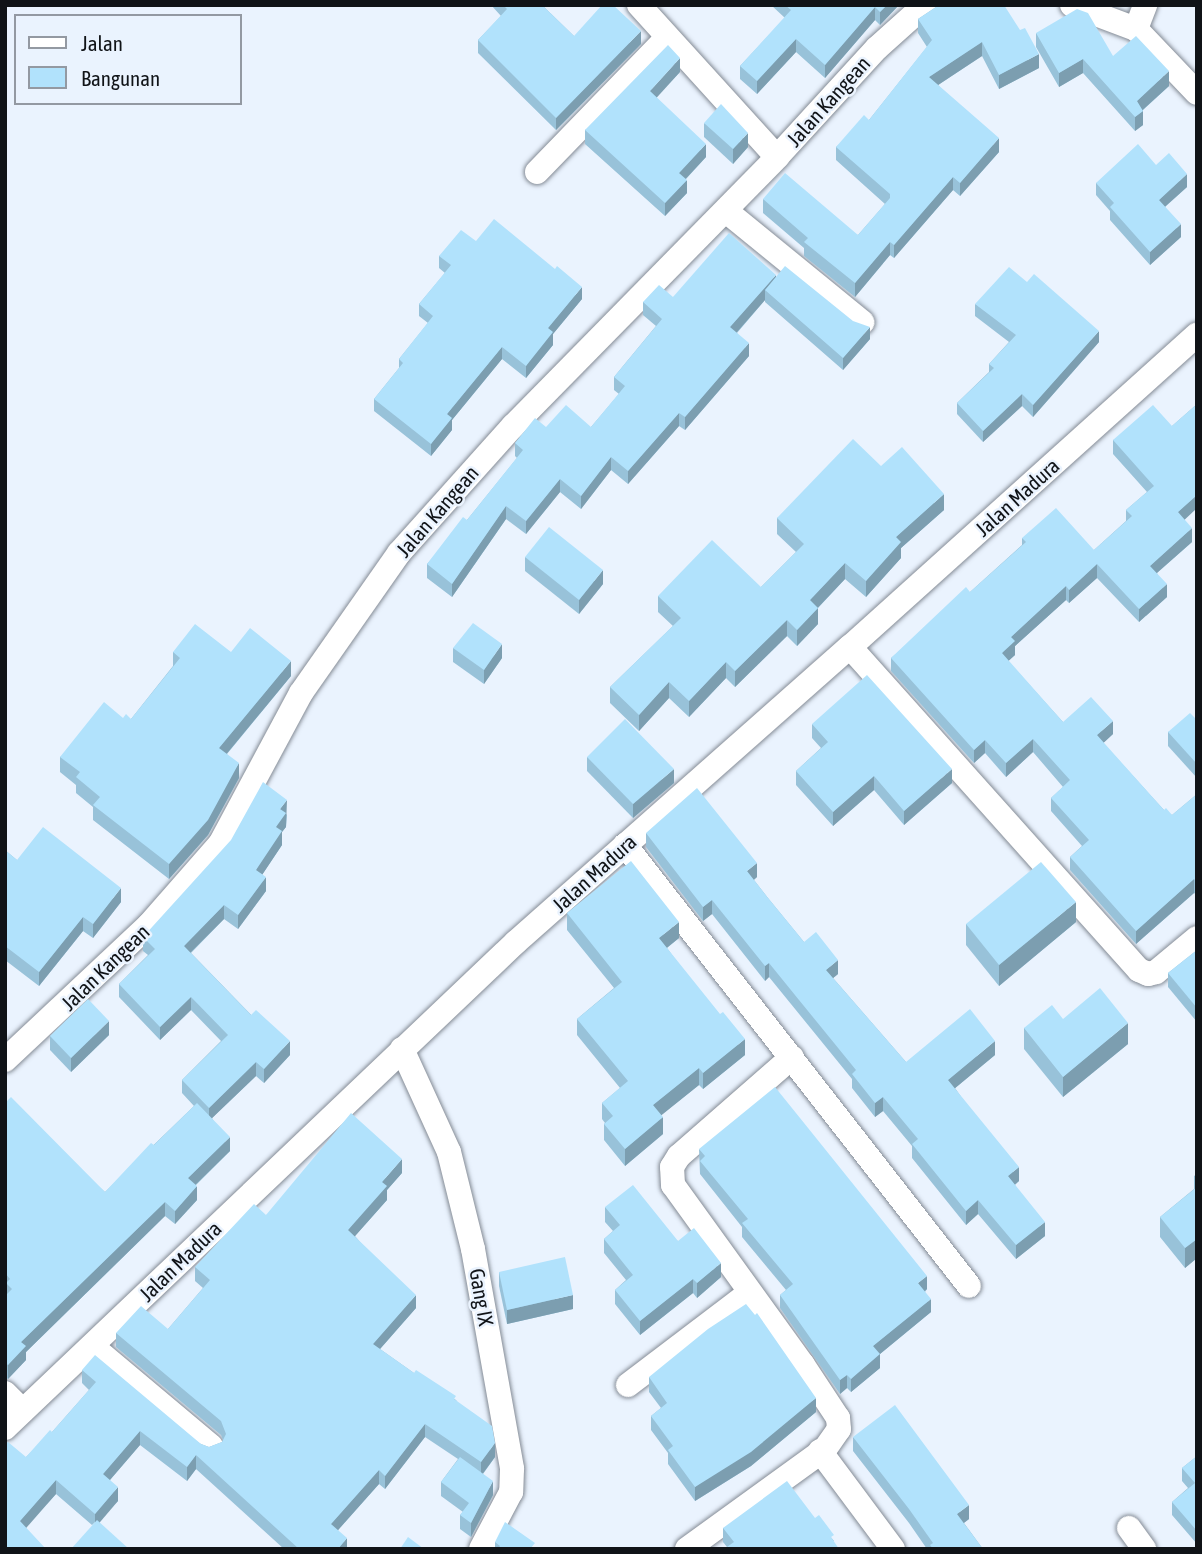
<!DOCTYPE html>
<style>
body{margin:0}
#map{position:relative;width:1202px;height:1554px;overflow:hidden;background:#eaf3fe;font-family:"Asap Condensed",sans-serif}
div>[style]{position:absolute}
.roads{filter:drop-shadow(0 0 2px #848b95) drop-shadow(0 0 2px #848b95)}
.minor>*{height:24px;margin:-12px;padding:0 12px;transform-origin:12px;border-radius:12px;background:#fff}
.wall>*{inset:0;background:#98c2d9}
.shaded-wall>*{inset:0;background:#7c9eb0}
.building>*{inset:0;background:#b1e2fc}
span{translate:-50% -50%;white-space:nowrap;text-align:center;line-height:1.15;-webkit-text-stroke:5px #eaf3fe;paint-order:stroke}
.street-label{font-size:21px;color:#101317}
.frame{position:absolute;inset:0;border:7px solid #101317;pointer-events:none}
.legend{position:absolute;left:14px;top:14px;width:228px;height:91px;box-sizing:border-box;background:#eaf3fe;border:2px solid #9399a2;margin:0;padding:9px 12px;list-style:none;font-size:21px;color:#101317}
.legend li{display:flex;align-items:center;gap:14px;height:35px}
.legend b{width:35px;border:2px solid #9399a2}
</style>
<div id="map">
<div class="roads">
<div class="minor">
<div style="left:639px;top:5px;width:205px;rotate:47.8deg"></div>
<div style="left:1072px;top:5px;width:68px;rotate:20.6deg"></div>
<div style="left:1136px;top:29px;width:88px;rotate:46.4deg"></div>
<div style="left:1136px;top:29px;width:26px;rotate:-69deg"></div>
<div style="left:537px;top:172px;width:187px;rotate:-45.9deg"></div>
<div style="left:726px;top:211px;width:176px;rotate:39.2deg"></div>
<div style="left:850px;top:647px;width:433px;rotate:48.2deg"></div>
<div style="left:1139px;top:970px;width:10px;rotate:24deg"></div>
<div style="left:1148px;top:974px;width:8px;rotate:-14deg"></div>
<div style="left:1156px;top:972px;width:53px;rotate:-39.7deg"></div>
<div style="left:625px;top:845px;width:559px;rotate:52.04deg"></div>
<div style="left:402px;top:1049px;width:113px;rotate:65.5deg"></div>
<div style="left:449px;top:1152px;width:100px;rotate:76.1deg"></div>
<div style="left:473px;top:1249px;width:223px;rotate:79.9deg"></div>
<div style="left:512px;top:1469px;width:23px;rotate:92deg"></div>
<div style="left:511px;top:1492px;width:64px;rotate:117.8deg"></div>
<div style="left:5px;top:1060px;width:197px;rotate:-43.2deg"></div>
<div style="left:149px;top:925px;width:108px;rotate:-48.8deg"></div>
<div style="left:220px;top:844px;width:171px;rotate:-61.8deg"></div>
<div style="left:301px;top:693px;width:171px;rotate:-55deg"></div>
<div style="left:399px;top:553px;width:171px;rotate:-48.1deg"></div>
<div style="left:513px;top:426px;width:377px;rotate:-45.5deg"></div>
<div style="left:777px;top:157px;width:148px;rotate:-47.5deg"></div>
<div style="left:877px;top:48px;width:64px;rotate:-41.9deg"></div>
<div style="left:93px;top:1347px;width:154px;rotate:40deg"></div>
<div style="left:628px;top:1385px;width:152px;rotate:-37.2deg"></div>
<div style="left:5px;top:1393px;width:25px;rotate:45deg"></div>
<div style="left:5px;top:1428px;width:705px;rotate:-43.56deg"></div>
<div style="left:516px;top:942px;width:446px;rotate:-41.5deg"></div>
<div style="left:850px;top:647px;width:467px;rotate:-42deg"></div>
<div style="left:820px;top:1451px;width:122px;rotate:53.3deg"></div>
<div style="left:1129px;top:1528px;width:26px;rotate:54deg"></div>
<div style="left:687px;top:1549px;width:170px;rotate:-35.9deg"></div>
<div style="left:825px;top:1449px;width:24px;rotate:-55deg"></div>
<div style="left:839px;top:1429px;width:11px;rotate:-95deg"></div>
<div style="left:838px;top:1418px;width:64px;rotate:-123.4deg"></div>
<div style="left:803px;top:1365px;width:222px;rotate:-125.8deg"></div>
<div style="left:673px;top:1185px;width:18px;rotate:-93deg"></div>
<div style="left:672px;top:1167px;width:13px;rotate:-58deg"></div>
<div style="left:679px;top:1156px;width:150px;rotate:-41.2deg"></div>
</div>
</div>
<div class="wall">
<div style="clip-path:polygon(491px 5px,542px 5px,574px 36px,641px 44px,556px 130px,478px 53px,478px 40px,501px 16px)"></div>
<div style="clip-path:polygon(771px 5px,899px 5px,880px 25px,875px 20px,825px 78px,796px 52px,757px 94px,740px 79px,740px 66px,785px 18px)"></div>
<div style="clip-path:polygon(939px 5px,1039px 68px,999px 89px,982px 56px,938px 85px,999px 152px,960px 196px,953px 190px,894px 258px,890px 255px,855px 297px,804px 256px,804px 248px,763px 213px,763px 199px,858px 235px,885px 204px,836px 160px,836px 147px,869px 120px,927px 47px,918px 33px,918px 19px)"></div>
<div style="clip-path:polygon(1036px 33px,1113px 56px,1169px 86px,1143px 110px,1143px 125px,1135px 131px,1083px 73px,1059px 87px,1036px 47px)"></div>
<div style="clip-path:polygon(680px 72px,656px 97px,706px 157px,686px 179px,687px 193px,665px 216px,585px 144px,585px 130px)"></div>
<div style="clip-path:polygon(704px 123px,748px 147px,733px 164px,704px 137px)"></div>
<div style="clip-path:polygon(1156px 165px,1187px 187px,1165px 207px,1181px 237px,1150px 265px,1110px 220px,1110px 211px,1096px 195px,1096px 183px)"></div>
<div style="clip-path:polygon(476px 241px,582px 299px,553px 334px,553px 345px,526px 378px,502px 359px,452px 420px,452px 430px,431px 456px,374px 411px,374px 399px,399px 368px,399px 359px,428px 323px,419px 316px,419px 304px,445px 273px,439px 268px,439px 256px)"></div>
<div style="clip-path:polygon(776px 277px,870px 339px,843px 370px,765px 302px,765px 300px,737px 333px,749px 356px,685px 430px,679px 426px,628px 484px,611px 470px,581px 509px,560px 492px,526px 534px,506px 519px,452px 597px,427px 578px,427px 564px,467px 520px,517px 458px,515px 456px,515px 443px,546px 427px,591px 427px,619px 394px,614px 390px,614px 377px,656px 326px,643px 315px,643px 302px,673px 297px)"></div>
<div style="clip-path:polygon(975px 304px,1099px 342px,1033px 417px,1022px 406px,983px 442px,957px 414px,957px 403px,989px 372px,989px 364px,1009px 342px,975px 316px)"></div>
<div style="clip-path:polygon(1197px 404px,1197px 508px,1184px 519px,1192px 542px,1157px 573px,1167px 597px,1139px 622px,1097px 578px,1069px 603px,1066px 600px,1015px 646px,1015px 655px,1008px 661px,1063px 722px,1113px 734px,1103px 743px,1164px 810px,1172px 815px,1197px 794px,1197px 895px,1194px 893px,1136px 944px,1070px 870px,1070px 857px,1082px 846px,1051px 811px,1051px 798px,1063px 787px,1033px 752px,1006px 777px,985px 753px,974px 763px,891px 671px,891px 658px,970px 592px,1022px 545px,1022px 538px,1094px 550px,1126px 521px,1126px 510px,1147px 492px,1113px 454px,1113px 440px,1172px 426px)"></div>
<div style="clip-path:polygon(881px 466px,944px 510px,901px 548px,901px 558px,866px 597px,845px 579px,818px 608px,818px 624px,797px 646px,787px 636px,735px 687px,726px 678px,689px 717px,669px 698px,639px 731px,610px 703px,610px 687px,673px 626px,658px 612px,658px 596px,761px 587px,796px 552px,777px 534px,777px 518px)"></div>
<div style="clip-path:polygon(525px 557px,603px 584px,579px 614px,525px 571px)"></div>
<div style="clip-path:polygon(453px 648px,502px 658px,484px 684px,453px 662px)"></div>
<div style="clip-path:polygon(173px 652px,231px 652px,291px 676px,227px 754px,239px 778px,208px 835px,169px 879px,93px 820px,93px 807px,76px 793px,76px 785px,60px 772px,60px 757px,123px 718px,131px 719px,173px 666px)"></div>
<div style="clip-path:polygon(1197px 720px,1197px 778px,1168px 746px,1168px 732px)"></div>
<div style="clip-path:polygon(812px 724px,952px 783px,904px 825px,874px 790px,833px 826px,796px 785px,796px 771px,821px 748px,812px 738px)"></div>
<div style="clip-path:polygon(587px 757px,674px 783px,633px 818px,587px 771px)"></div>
<div style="clip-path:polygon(287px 814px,286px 827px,282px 832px,282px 845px,262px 875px,266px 891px,238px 929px,224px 919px,191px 953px,290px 1055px,264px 1083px,256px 1076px,212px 1118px,230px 1151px,196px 1185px,197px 1200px,175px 1224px,165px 1216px,26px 1352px,26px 1360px,8px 1379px,5px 1377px,5px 1296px,6px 1295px,5px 1287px,5px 1103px,105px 1192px,194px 1106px,182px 1093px,182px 1080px,221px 1041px,191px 1010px,160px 1040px,119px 997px,119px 984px,148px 955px,143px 951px,143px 937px)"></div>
<div style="clip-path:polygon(646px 833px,757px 877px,754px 880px,768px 898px,804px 942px,838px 974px,833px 978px,906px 1062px,995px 1055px,955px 1088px,1019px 1181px,1015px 1185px,1045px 1236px,1016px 1259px,978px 1214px,966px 1225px,912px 1158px,912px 1146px,883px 1111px,875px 1117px,852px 1088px,852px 1079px,769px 977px,765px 981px,712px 914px,703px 921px,646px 847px)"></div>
<div style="clip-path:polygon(5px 850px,17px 860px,121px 902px,93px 938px,83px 931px,39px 986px,5px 960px)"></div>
<div style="clip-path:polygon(567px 913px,679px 938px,667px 948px,745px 1055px,703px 1089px,699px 1085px,661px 1115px,663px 1134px,625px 1166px,604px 1140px,604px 1124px,605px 1123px,602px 1119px,602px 1103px,620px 1088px,577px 1035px,577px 1019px,614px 988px,567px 930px)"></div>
<div style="clip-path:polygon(1076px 922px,999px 986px,966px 945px,966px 924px)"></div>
<div style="clip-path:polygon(1197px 950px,1197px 1022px,1168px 987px,1168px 973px)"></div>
<div style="clip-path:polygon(1063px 1019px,1128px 1044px,1063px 1097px,1024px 1049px,1024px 1028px)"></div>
<div style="clip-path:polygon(109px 1035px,71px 1072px,50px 1050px,50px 1036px)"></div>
<div style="clip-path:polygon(699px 1149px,927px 1289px,925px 1292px,931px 1312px,880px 1354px,880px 1368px,851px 1392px,847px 1388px,840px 1394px,780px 1308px,780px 1295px,786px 1290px,742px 1237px,742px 1227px,700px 1174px)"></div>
<div style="clip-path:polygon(402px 1173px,387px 1190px,387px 1200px,355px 1236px,416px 1308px,380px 1349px,414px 1373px,456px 1400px,495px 1457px,483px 1474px,493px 1495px,471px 1537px,460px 1529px,460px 1515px,463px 1512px,441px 1496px,441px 1482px,458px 1459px,425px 1437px,385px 1489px,379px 1484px,338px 1530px,347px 1549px,284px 1549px,196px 1469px,187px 1481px,140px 1445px,110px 1480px,118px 1501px,92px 1525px,56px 1494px,5px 1549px,26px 1457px,52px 1432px,89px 1390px,82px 1383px,82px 1370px,201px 1444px,209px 1447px,222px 1442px,223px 1440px,221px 1435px,116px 1347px,116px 1333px,168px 1329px,203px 1288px,195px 1281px,195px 1267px,266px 1215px)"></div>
<div style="clip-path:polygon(1197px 1174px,1197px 1258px,1185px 1268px,1160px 1237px,1160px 1217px,1194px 1189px,1194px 1176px)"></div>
<div style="clip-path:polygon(605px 1207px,678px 1241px,721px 1277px,697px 1298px,693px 1293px,640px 1335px,615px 1304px,615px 1290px,626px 1280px,604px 1253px,604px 1239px,613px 1231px,605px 1222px)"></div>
<div style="clip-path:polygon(499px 1272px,573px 1309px,507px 1324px,499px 1286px)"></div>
<div style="clip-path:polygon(649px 1377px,816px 1412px,751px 1466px,695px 1501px,668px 1464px,668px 1453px,651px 1430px,651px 1416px,661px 1408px,649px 1392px)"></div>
<div style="clip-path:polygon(853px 1437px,969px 1519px,964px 1523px,983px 1549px,927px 1549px,909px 1523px,853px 1451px)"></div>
<div style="clip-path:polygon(1197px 1456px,1197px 1544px,1172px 1515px,1172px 1502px,1188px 1488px,1182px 1481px,1182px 1468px)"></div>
<div style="clip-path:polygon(815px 1518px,834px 1541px,727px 1547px,723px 1542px,723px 1528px)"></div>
<div style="clip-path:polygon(495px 1542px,535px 1549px,495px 1549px)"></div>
</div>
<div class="shaded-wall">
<div style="clip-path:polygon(887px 5px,899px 5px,880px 25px,880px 12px)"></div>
<div style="clip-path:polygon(875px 7px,875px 20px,825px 78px,825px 65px)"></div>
<div style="clip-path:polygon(641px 31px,641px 44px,556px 130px,556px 118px)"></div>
<div style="clip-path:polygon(796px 39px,796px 52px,757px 94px,757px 81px)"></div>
<div style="clip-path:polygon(982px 42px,982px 56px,929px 91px,929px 77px)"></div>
<div style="clip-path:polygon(1039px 54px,1039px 68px,999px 89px,999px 75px)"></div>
<div style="clip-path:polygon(680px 58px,680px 72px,650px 105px,650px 91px)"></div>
<div style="clip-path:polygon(1083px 59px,1083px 73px,1059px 87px,1059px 73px)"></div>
<div style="clip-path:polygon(1169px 71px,1169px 86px,1137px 115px,1137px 101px)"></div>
<div style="clip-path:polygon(1143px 111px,1143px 125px,1135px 131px,1135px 117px)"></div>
<div style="clip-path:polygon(748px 133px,748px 147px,733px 164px,733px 149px)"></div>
<div style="clip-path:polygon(999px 138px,999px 152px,960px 196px,960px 183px)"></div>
<div style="clip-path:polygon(706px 144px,706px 157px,679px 186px,679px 173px)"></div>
<div style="clip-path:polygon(1187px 174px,1187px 187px,1159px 212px,1159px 200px)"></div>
<div style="clip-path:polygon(953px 177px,953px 190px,894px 258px,894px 245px)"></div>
<div style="clip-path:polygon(687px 180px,687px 193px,665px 216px,665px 203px)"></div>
<div style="clip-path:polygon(1181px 224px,1181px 237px,1150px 265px,1150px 252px)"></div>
<div style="clip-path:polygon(890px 242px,890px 255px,855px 297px,855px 283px)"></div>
<div style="clip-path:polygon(776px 275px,776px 288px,765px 290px,765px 300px,730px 340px,730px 327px)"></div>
<div style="clip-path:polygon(582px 287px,582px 299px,553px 334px,553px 345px,526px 378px,526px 366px,548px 328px)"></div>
<div style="clip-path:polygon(870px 327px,870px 339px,843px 370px,843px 358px)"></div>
<div style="clip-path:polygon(1099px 331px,1099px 342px,1033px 417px,1033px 405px)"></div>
<div style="clip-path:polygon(749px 343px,749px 356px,685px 430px,685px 417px)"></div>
<div style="clip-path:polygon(502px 347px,502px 359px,452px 420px,452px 430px,431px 456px,431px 444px,447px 414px)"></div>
<div style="clip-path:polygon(1022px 394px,1022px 406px,983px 442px,983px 431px)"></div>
<div style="clip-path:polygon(679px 413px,679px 426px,628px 484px,628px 471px)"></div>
<div style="clip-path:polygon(611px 457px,611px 470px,581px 509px,581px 496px)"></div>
<div style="clip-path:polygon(560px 479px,560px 492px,526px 534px,526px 521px)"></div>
<div style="clip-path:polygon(944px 494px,944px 510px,901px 548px,901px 558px,866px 597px,866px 581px,896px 537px)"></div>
<div style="clip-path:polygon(1197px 495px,1197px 508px,1178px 526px,1178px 512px)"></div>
<div style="clip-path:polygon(506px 506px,506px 519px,452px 597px,452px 584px)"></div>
<div style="clip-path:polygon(1192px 528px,1192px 542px,1150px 579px,1150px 566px)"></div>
<div style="clip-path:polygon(845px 563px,845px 579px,810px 616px,810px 600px)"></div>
<div style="clip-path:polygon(1097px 564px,1097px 578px,1069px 603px,1069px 590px)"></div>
<div style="clip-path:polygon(603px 570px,603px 584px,579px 614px,579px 600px)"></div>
<div style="clip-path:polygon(1167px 584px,1167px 597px,1139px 622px,1139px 609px)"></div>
<div style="clip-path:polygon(1066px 586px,1066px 600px,1015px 646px,1015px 655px,1002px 667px,1002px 653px,1011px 637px)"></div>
<div style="clip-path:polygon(818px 608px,818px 624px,797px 646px,797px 630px)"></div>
<div style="clip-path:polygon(787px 620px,787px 636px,735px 687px,735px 671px)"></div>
<div style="clip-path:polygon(502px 644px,502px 658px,484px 684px,484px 670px)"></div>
<div style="clip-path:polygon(291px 661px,291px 676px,219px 763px,219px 748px)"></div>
<div style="clip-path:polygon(726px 662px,726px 678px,689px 717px,689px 701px)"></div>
<div style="clip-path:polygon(669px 682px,669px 698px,639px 731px,639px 715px)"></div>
<div style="clip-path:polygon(1113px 721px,1113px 734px,1097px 749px,1097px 735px)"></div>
<div style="clip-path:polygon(1033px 739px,1033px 752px,1006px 777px,1006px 763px)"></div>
<div style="clip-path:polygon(985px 740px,985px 753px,974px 763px,974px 750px)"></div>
<div style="clip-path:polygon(239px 763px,239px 778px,208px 835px,169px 879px,169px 864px)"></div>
<div style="clip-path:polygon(674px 769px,674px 783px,633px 818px,633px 804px)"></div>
<div style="clip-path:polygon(952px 769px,952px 783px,904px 825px,904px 811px)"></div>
<div style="clip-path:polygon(874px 776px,874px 790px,833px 826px,833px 812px)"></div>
<div style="clip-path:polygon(287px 800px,286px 827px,282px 832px,282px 845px,256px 884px,256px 870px,276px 827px,280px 809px)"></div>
<div style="clip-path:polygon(757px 863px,757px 877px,747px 885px,747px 871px)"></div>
<div style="clip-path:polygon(266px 877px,266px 891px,238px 929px,238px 915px)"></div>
<div style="clip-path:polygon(1194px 879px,1194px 893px,1136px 944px,1136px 931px)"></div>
<div style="clip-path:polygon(121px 888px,121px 902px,93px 938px,93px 924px)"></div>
<div style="clip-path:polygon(712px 900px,712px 914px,703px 921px,703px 907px)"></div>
<div style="clip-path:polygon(1076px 902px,1076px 922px,999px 986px,999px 965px)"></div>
<div style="clip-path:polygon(224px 905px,224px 919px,184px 959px,184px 946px)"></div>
<div style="clip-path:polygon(83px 917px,83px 931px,39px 986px,39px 972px)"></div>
<div style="clip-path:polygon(679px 922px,679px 938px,659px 954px,659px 938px)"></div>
<div style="clip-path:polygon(838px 960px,838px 974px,826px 984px,826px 970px)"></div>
<div style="clip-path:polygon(769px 963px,769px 977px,765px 981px,765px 966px)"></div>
<div style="clip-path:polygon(191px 997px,191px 1010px,160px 1040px,160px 1027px)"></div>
<div style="clip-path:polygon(7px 1021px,7px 1035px,5px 1037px,5px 1023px)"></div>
<div style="clip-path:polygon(109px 1021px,109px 1035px,71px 1072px,71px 1058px)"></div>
<div style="clip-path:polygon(1128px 1023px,1128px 1044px,1063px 1097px,1063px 1077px)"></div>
<div style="clip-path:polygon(745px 1039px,745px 1055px,703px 1089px,703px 1073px)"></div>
<div style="clip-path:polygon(290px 1041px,290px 1055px,264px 1083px,264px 1069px)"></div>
<div style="clip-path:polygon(995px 1041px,995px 1055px,948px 1094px,948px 1080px)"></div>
<div style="clip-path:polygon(256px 1062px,256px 1076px,209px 1121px,209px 1108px)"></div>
<div style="clip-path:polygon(699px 1068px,699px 1085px,653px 1122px,653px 1105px)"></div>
<div style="clip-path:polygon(883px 1097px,883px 1111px,875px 1117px,875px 1103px)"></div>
<div style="clip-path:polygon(663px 1117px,663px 1134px,625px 1166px,625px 1149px)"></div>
<div style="clip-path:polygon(230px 1137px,230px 1151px,188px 1192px,188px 1178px)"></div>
<div style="clip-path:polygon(402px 1159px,402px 1173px,387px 1190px,387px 1200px,348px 1244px,348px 1230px,382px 1182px)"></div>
<div style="clip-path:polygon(1019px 1167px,1019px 1181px,1008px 1190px,1008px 1176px)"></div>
<div style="clip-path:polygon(197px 1186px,197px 1200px,175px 1224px,175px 1211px)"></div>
<div style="clip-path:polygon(978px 1200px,978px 1214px,966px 1225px,966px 1211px)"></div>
<div style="clip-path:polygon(165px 1202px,165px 1216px,26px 1352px,26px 1360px,8px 1379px,8px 1365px,21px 1342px)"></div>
<div style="clip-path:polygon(1045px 1222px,1045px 1236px,1016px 1259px,1016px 1245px)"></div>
<div style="clip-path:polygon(1197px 1239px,1197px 1258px,1185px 1268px,1185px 1248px)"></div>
<div style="clip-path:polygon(721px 1263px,721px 1277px,697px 1298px,697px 1283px)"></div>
<div style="clip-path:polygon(927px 1276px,927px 1289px,918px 1297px,918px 1283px)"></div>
<div style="clip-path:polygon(693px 1279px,693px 1293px,640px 1335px,640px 1321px)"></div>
<div style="clip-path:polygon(416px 1295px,416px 1308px,373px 1357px,373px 1344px)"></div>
<div style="clip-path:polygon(573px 1295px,573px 1309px,507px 1324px,507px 1310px)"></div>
<div style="clip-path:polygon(931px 1299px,931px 1312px,880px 1354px,880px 1368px,851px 1392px,851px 1379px,873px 1346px)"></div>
<div style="clip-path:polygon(847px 1375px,847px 1388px,840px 1394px,840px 1380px)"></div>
<div style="clip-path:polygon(816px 1398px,816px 1412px,751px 1466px,695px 1501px,695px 1487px)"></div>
<div style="clip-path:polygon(425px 1424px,425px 1437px,385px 1489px,385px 1476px)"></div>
<div style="clip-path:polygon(140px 1431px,140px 1445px,103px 1488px,103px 1474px)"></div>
<div style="clip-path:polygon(495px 1443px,495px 1457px,481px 1476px,481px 1462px)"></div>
<div style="clip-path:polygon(196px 1455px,196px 1469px,187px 1481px,187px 1467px)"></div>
<div style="clip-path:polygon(379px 1470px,379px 1484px,331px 1538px,331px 1524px)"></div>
<div style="clip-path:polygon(56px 1480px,56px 1494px,20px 1535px,20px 1521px)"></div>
<div style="clip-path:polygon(493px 1481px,493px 1495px,471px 1537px,471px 1523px)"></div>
<div style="clip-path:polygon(118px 1487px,118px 1501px,95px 1528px,95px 1514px)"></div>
<div style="clip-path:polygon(969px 1505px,969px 1519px,957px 1528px,957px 1514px)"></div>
<div style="clip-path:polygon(347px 1538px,347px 1549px,338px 1549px)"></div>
</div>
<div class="building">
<div style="clip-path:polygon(503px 5px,542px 5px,574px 36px,602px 5px,613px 5px,641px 31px,556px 118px,478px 40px,507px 9px)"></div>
<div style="clip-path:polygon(785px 5px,887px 5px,880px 12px,875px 7px,825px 65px,796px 39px,757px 81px,740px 66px,791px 10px)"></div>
<div style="clip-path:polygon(939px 5px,1004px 5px,1020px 30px,1025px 28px,1039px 54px,999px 75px,982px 42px,929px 77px,999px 138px,960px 183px,953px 177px,894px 245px,890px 242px,855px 283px,804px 242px,808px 238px,763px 199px,785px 173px,858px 235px,890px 198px,890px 194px,836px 147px,864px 115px,869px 120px,932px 40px,918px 19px)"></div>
<div style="clip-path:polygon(1077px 9px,1088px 13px,1113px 56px,1136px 36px,1169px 71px,1137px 101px,1143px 111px,1135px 117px,1083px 59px,1059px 73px,1036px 33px)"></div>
<div style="clip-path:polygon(668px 45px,680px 58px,650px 91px,706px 144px,679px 173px,687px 180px,665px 203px,585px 130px)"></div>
<div style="clip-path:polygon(721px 104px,748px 133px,733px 149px,704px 123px)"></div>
<div style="clip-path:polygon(1138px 144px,1156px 165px,1169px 153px,1187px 174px,1159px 200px,1181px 224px,1150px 252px,1110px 207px,1114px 203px,1096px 183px)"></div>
<div style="clip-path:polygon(494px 219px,555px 269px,557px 266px,582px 287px,548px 328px,553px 332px,526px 366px,502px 347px,447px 414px,452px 418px,431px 444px,374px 399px,403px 363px,399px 359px,433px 316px,419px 304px,451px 265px,439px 256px,461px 230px,476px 241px)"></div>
<div style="clip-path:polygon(729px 233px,776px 275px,730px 327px,749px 343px,685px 417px,679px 413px,628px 471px,611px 457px,581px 496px,560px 479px,526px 521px,506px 506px,452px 584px,427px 564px,463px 517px,467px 520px,523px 450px,515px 443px,535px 418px,546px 427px,566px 405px,591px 427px,625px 386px,614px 377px,662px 319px,643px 302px,659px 285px,673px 297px)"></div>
<div style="clip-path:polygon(785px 266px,853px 321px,870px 327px,843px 358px,765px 290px)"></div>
<div style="clip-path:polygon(1009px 267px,1027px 282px,1034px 274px,1099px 331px,1033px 405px,1022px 394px,983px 431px,957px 403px,994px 368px,989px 364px,1016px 335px,975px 304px)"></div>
<div style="clip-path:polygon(1197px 404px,1197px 495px,1178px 512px,1192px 528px,1150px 566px,1167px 584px,1139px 609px,1097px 564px,1069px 590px,1066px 586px,1011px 637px,1015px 641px,1002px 653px,1063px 722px,1091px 697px,1113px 721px,1097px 735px,1164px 810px,1166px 808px,1172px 815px,1197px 794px,1197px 882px,1194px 879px,1136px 931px,1070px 857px,1089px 840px,1051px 798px,1070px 780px,1033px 739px,1006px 763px,985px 740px,974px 750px,891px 658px,966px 587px,970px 592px,1026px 542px,1022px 538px,1056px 508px,1094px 550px,1132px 516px,1126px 510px,1154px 486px,1113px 440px,1153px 405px,1172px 426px)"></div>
<div style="clip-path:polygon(853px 439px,881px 466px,902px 447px,944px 494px,896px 537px,901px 542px,866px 581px,845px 563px,810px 600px,818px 608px,797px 630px,787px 620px,735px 671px,726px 662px,689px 701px,669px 682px,639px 715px,610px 687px,681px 618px,658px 596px,712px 540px,761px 587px,804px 544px,777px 518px)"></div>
<div style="clip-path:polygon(549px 527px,603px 570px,579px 600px,525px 557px)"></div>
<div style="clip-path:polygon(473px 623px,502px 644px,484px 670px,453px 648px)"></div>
<div style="clip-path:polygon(195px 624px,231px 652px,250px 628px,291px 661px,219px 748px,239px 763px,208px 820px,169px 864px,93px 805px,100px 797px,76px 777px,80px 772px,60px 757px,104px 702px,123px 718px,126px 714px,131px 719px,180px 658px,173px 652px)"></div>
<div style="clip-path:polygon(867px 675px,952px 769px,904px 811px,874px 776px,833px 812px,796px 771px,828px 742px,812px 724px)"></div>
<div style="clip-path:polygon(1190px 713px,1197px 720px,1197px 764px,1168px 732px)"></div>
<div style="clip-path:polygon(625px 719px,674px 769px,633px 804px,587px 757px)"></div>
<div style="clip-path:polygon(263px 782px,287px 800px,280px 809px,286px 813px,276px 827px,282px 831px,256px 870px,266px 877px,238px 915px,224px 905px,184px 946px,251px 1015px,256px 1010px,290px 1041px,264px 1069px,256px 1062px,209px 1108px,182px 1080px,228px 1035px,191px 997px,160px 1027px,119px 984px,155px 949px,143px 937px,231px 840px)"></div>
<div style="clip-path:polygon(697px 788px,757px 863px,747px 871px,768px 898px,804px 942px,816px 932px,838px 960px,826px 970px,906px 1062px,970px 1009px,995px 1041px,948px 1080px,1019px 1167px,1008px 1176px,1045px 1222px,1016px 1245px,978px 1200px,966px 1211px,912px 1144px,918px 1139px,883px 1097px,875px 1103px,852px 1074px,856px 1070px,769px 963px,765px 966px,712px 900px,703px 907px,646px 833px)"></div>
<div style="clip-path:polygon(43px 827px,121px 888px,93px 924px,83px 917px,39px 972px,5px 946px,5px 850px,17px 860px)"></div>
<div style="clip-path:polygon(631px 861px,679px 922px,659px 938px,720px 1014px,723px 1012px,745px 1039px,703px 1073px,699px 1068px,653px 1105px,663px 1117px,625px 1149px,604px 1124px,613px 1116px,602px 1103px,628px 1081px,577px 1019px,622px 982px,567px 913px)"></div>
<div style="clip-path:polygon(1041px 862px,1076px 902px,999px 965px,966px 924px)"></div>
<div style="clip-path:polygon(1197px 950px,1197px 1008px,1168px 973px)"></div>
<div style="clip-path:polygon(1100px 988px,1128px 1023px,1063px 1077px,1024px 1028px,1052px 1005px,1063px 1019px)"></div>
<div style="clip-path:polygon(88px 999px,109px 1021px,71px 1058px,50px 1036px)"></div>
<div style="clip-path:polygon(775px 1087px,927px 1276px,918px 1283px,931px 1299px,873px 1346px,880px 1354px,851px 1379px,847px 1375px,840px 1380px,780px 1295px,793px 1284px,742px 1223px,748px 1219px,700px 1161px,705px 1156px,699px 1149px)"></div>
<div style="clip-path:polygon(11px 1097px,105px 1192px,151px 1143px,154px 1145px,197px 1103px,230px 1137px,188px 1178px,197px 1186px,175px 1211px,165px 1202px,21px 1342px,26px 1346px,8px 1365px,5px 1363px,5px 1296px,12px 1289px,6px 1283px,10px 1279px,5px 1273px,5px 1103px)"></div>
<div style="clip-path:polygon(351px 1113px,402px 1159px,382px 1182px,387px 1186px,348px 1230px,416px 1295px,373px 1344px,414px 1373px,416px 1370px,456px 1396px,454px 1399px,492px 1426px,495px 1443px,481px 1462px,425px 1424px,385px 1476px,379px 1470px,331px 1524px,347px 1538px,338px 1549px,299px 1549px,196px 1455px,187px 1467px,140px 1431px,103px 1474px,118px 1487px,95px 1514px,56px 1480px,20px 1521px,46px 1549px,5px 1549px,5px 1444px,8px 1442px,26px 1457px,50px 1430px,52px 1432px,96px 1382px,82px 1370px,95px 1355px,201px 1444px,209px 1447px,222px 1442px,226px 1434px,221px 1421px,116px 1333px,141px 1306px,168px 1329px,210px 1280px,195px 1267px,254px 1204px,266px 1215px)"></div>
<div style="clip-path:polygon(633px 1185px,678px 1241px,694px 1228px,721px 1263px,697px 1283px,693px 1279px,640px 1321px,615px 1290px,633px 1275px,604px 1239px,620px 1225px,605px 1207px)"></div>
<div style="clip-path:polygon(1197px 1187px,1197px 1239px,1185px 1248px,1160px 1217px)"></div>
<div style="clip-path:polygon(565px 1257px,573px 1295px,507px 1310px,499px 1272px)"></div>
<div style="clip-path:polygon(746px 1304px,755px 1315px,757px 1313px,816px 1398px,751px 1452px,695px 1487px,668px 1450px,673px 1446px,651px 1416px,667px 1403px,649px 1377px,708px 1329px)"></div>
<div style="clip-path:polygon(895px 1405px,969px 1505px,957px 1514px,983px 1549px,933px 1549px,930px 1545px,933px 1543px,909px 1509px,853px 1437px)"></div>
<div style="clip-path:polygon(1197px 1456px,1197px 1531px,1172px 1502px,1195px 1483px,1182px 1468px)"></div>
<div style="clip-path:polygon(460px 1457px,493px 1481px,471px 1523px,460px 1515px,469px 1503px,441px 1482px)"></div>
<div style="clip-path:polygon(787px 1481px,815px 1518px,819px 1515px,834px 1535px,831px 1537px,839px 1549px,724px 1549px,734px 1542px,723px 1528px)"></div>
<div style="clip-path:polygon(97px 1520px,129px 1549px,71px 1549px)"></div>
<div style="clip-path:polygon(505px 1522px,535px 1543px,530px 1549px,498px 1549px,500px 1546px,495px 1542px)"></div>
<div style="clip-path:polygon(408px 1537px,424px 1549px,400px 1549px)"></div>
</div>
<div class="street-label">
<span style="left:828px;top:101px;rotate:-48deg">Jalan Kangean</span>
<span style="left:1017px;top:497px;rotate:-42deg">Jalan Madura</span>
<span style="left:437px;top:511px;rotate:-49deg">Jalan Kangean</span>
<span style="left:594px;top:873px;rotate:-42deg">Jalan Madura</span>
<span style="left:105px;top:967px;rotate:-44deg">Jalan Kangean</span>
<span style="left:180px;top:1261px;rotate:-44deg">Jalan Madura</span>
<span style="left:482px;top:1297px;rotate:80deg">Gang IX</span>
</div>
<div class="frame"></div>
<ul class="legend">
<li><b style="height:9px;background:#fff"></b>Jalan</li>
<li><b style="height:19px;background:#b1e2fc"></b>Bangunan</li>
</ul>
</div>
